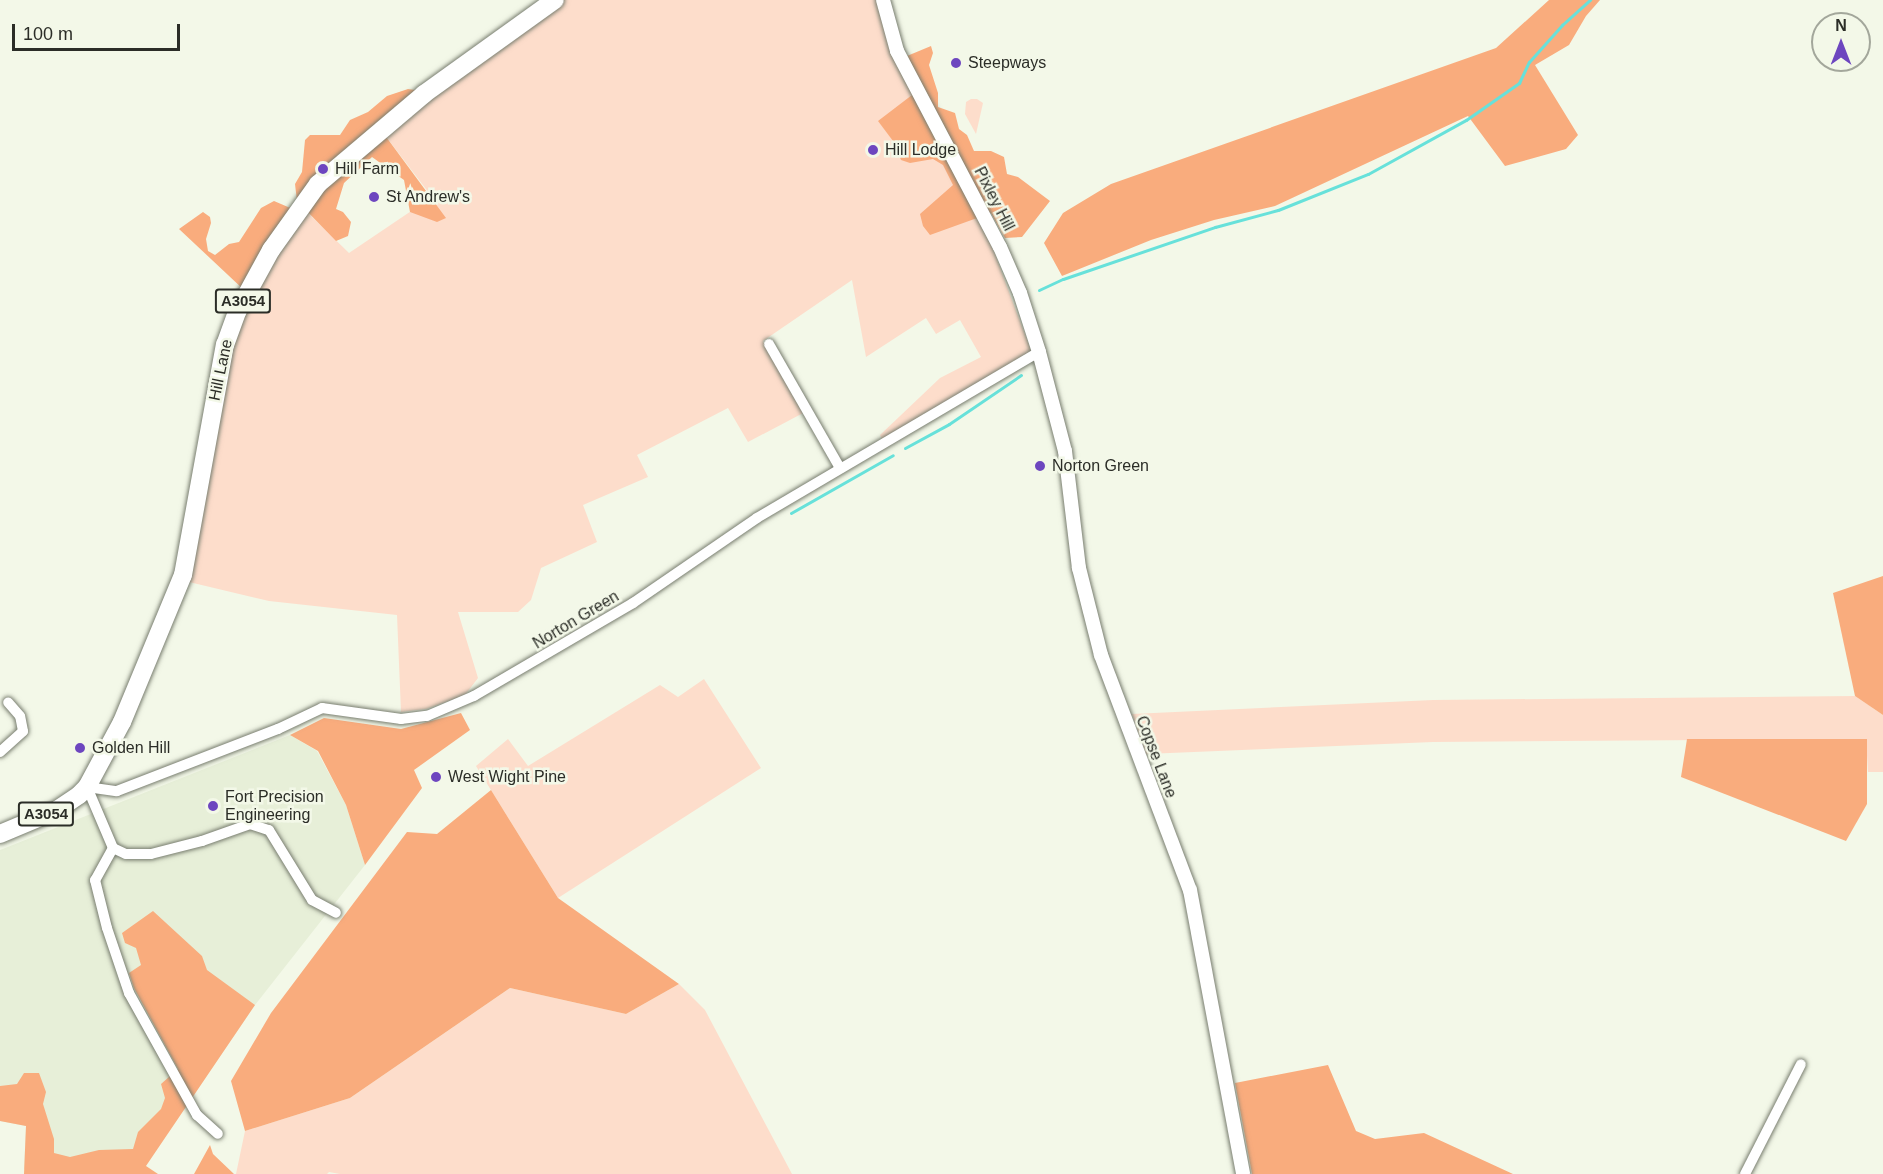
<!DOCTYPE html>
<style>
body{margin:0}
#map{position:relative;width:1883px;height:1174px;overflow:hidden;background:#f3f8e8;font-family:Arial,sans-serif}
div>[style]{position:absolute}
.built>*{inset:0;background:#e7efd8}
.green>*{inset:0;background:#fdddcb}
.forest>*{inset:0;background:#f9ac7d}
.stream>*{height:3px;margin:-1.5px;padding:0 1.5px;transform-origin:1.5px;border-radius:1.5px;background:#67e1da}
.roads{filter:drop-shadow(0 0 2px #787d6f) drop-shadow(0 0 2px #787d6f)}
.minor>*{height:10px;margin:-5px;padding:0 5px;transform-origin:5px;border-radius:5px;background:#fff}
.tertiary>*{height:14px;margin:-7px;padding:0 7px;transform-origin:7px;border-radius:7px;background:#fff}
.primary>*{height:18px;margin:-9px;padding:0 9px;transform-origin:9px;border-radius:9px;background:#fff}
.dots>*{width:16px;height:16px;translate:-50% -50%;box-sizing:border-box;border:3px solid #f3f8e8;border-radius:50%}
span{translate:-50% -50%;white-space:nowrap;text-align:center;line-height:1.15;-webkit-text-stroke:5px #f3f8e8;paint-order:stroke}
.shield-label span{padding:2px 4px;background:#f3f8e8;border:2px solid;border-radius:4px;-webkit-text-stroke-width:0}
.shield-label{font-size:15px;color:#2b2d27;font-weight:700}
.poi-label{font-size:16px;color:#2b2d27}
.left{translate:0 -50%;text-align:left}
.street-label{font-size:16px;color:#2b2d27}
.north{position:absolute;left:1811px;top:12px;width:60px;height:60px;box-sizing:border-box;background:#f3f8e8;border:2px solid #a3a79b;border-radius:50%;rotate:0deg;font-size:16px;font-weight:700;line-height:24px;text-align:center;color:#2b2d27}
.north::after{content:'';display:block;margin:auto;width:21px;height:27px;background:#6d46bf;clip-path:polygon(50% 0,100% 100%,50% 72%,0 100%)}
.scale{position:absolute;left:12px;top:24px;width:168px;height:27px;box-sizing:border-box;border:3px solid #2b2d27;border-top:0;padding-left:8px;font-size:18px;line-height:21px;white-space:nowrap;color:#2b2d27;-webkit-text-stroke:4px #f3f8e8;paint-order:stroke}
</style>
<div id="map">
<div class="built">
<div style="clip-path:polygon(290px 735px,317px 751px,346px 805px,365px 865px,255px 1005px,145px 1166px,24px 1169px,26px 1126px,0 1121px,0 850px)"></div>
</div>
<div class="green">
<div style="clip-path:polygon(561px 0,876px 0,892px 55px,993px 249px,1033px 356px,884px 443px,880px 435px,940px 378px,981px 357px,960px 320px,936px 334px,926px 318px,866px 357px,852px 280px,763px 341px,807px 411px,748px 442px,728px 408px,637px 455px,648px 477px,583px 505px,597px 542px,541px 568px,531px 600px,518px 612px,458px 612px,478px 678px,465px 695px,426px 709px,401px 712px,397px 615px,269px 601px,189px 582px,233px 348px,243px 315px,283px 245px,306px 211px,349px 253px,432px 197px,384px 134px)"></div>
<div style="clip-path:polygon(971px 99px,977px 99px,983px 103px,976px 134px,965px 114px,966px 102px)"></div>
<div style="clip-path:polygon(704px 679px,761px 768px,558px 898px,476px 766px,508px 739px,528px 766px,660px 685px,678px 697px)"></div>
<div style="clip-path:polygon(1855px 696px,1883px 715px,1883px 772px,1868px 772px,1866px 739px,1433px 742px,1146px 754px,1132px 714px,1433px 700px)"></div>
<div style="clip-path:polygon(679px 984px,705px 1010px,792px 1174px,340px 1174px,329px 1172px,327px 1174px,236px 1174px,245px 1131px,350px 1098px,510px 988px,626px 1014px)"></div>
</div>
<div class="forest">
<div style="clip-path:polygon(1549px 0,1600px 0,1586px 16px,1569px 45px,1535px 65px,1578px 135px,1566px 149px,1505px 166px,1468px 116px,1275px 206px,1214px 220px,1151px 240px,1062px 276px,1044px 243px,1063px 213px,1111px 184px,1496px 48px)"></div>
<div style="clip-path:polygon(931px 46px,933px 53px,929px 65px,938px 93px,938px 107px,955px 113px,959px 129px,967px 135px,974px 151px,991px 151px,1004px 157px,1007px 174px,1018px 177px,1050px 201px,1022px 237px,1005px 238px,991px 213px,930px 235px,923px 226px,920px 214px,953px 185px,943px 165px,933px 159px,910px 163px,901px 160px,893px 141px,878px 121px,912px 95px,895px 61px)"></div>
<div style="clip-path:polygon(408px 89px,421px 91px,384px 134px,446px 218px,437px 222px,410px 212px,404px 180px,372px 157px,344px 183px,336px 209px,343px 212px,351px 222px,348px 236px,336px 241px,297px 201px,295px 184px,302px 172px,305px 140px,310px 135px,340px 135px,350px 120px,368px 112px,387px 96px)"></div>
<div style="clip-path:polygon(274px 201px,295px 210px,244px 290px,179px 229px,203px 212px,210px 217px,211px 223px,206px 239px,208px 251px,215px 255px,229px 244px,239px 242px,261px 208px)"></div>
<div style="clip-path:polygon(1883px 576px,1883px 715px,1855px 696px,1833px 593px)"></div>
<div style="clip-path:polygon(461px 713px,470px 730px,414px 770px,422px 788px,365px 865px,346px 805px,318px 751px,290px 735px,324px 718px,401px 729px)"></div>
<div style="clip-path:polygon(1687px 739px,1867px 739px,1867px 804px,1846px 841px,1681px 777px)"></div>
<div style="clip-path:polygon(491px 790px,558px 898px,679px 984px,626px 1014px,510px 988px,350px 1098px,245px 1131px,231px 1081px,271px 1013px,407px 832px,437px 834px)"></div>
<div style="clip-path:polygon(153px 911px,202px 956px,207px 970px,255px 1005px,146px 1166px,158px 1174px,24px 1174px,26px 1126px,0 1121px,0 1086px,17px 1084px,24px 1073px,39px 1073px,46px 1092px,43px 1104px,54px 1139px,54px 1153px,70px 1157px,99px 1150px,133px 1149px,138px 1132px,161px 1109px,165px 1098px,161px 1084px,178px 1069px,134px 988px,129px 973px,141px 965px,136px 948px,125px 943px,122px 933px)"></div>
<div style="clip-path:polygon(1328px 1065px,1356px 1131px,1375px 1139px,1424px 1133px,1513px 1174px,1252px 1174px,1235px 1083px)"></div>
<div style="clip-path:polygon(210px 1145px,213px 1154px,234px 1174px,194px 1174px)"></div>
</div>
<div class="stream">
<div style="left:1039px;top:290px;width:26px;rotate:-25deg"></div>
<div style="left:1063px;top:279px;width:161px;rotate:-18.9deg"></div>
<div style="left:1215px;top:227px;width:65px;rotate:-15.1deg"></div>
<div style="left:1278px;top:210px;width:97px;rotate:-21.8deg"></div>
<div style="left:1368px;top:174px;width:112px;rotate:-28.9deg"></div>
<div style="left:1466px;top:120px;width:65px;rotate:-34.9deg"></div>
<div style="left:1519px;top:83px;width:23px;rotate:-65deg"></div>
<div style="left:1529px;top:62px;width:50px;rotate:-48.3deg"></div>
<div style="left:1562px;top:25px;width:38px;rotate:-42deg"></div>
<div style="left:905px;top:448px;width:50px;rotate:-28.6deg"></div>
<div style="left:949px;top:424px;width:87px;rotate:-34.2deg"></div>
<div style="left:791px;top:513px;width:117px;rotate:-29.6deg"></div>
</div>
<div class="roads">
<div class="minor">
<div style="left:769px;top:344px;width:143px;rotate:60.2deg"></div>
<div style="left:0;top:752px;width:31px;rotate:-42deg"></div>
<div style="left:23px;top:731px;width:15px;rotate:-101deg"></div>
<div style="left:20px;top:716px;width:18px;rotate:-131deg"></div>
<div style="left:87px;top:787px;width:30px;rotate:8deg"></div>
<div style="left:117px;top:791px;width:173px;rotate:-21.1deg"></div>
<div style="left:278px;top:729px;width:49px;rotate:-25.5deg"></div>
<div style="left:322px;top:708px;width:80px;rotate:7.9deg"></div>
<div style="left:401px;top:719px;width:26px;rotate:-7deg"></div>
<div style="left:427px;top:716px;width:51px;rotate:-23.1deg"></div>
<div style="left:474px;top:696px;width:184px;rotate:-30.3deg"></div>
<div style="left:633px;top:603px;width:150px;rotate:-34.4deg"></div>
<div style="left:757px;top:518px;width:327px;rotate:-30.5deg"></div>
<div style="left:87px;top:787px;width:66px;rotate:66.9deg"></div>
<div style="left:113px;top:848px;width:14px;rotate:25deg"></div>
<div style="left:126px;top:854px;width:25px"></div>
<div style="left:151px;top:854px;width:53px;rotate:-14.3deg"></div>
<div style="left:202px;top:841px;width:51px;rotate:-19.5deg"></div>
<div style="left:250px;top:824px;width:20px;rotate:18deg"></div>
<div style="left:269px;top:830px;width:82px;rotate:58.4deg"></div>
<div style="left:312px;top:900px;width:27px;rotate:28deg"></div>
<div style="left:113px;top:848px;width:37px;rotate:119deg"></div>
<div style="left:95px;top:880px;width:49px;rotate:76deg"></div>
<div style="left:107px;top:928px;width:69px;rotate:71.3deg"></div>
<div style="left:129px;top:993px;width:140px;rotate:60.9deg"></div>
<div style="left:197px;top:1115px;width:28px;rotate:42deg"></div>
<div style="left:1745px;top:1174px;width:123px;rotate:-63deg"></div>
</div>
<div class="tertiary">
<div style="left:883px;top:0;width:53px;rotate:74.6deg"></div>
<div style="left:897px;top:51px;width:221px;rotate:62.3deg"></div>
<div style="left:1000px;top:247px;width:50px;rotate:66.5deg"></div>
<div style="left:1020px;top:293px;width:62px;rotate:72.1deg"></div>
<div style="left:1039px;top:352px;width:102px;rotate:75.3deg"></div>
<div style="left:1065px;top:451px;width:118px;rotate:83.2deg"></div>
<div style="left:1079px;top:568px;width:90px;rotate:75.8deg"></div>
<div style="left:1101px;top:655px;width:251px;rotate:69.3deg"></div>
<div style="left:1190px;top:890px;width:289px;rotate:79.4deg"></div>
</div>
<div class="primary">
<div style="left:0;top:834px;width:62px;rotate:-22.8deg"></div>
<div style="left:57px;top:810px;width:27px;rotate:-34deg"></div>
<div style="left:79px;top:795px;width:11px;rotate:-45deg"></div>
<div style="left:87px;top:787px;width:74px;rotate:-61.7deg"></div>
<div style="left:122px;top:722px;width:159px;rotate:-67.5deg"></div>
<div style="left:183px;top:575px;width:234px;rotate:-79.7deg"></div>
<div style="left:225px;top:345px;width:35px;rotate:-70deg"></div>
<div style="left:237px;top:312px;width:71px;rotate:-61.3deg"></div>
<div style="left:271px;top:250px;width:81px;rotate:-54.5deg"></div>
<div style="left:318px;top:184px;width:139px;rotate:-40.3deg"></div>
<div style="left:424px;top:94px;width:161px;rotate:-35.7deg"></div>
</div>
</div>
<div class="dots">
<div style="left:956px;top:63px;background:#6d46bf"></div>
<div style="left:873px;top:150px;background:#6d46bf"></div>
<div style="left:323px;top:169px;background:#6d46bf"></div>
<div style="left:374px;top:197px;background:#6d46bf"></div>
<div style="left:1040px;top:466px;background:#6d46bf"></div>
<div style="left:80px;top:748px;background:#6d46bf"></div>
<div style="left:436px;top:777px;background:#6d46bf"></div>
<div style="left:213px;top:806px;background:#6d46bf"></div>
</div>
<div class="shield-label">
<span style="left:243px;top:301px">A3054</span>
<span style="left:46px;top:814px">A3054</span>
</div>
<div class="poi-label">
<span class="left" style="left:968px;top:63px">Steepways</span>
<span class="left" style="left:885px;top:150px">Hill Lodge</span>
<span class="left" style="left:335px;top:169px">Hill Farm</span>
<span class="left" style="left:386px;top:197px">St Andrew's</span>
<span class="left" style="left:1052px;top:466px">Norton Green</span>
<span class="left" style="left:92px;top:748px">Golden Hill</span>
<span class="left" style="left:448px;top:777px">West Wight Pine</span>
<span class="left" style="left:225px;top:806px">Fort Precision<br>Engineering</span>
</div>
<div class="street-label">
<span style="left:994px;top:199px;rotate:63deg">Pixley Hill</span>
<span style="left:221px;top:370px;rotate:-78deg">Hill Lane</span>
<span style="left:576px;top:620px;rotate:-31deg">Norton Green</span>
<span style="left:1156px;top:757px;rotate:69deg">Copse Lane</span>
</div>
<div class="north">N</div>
<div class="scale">100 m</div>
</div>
